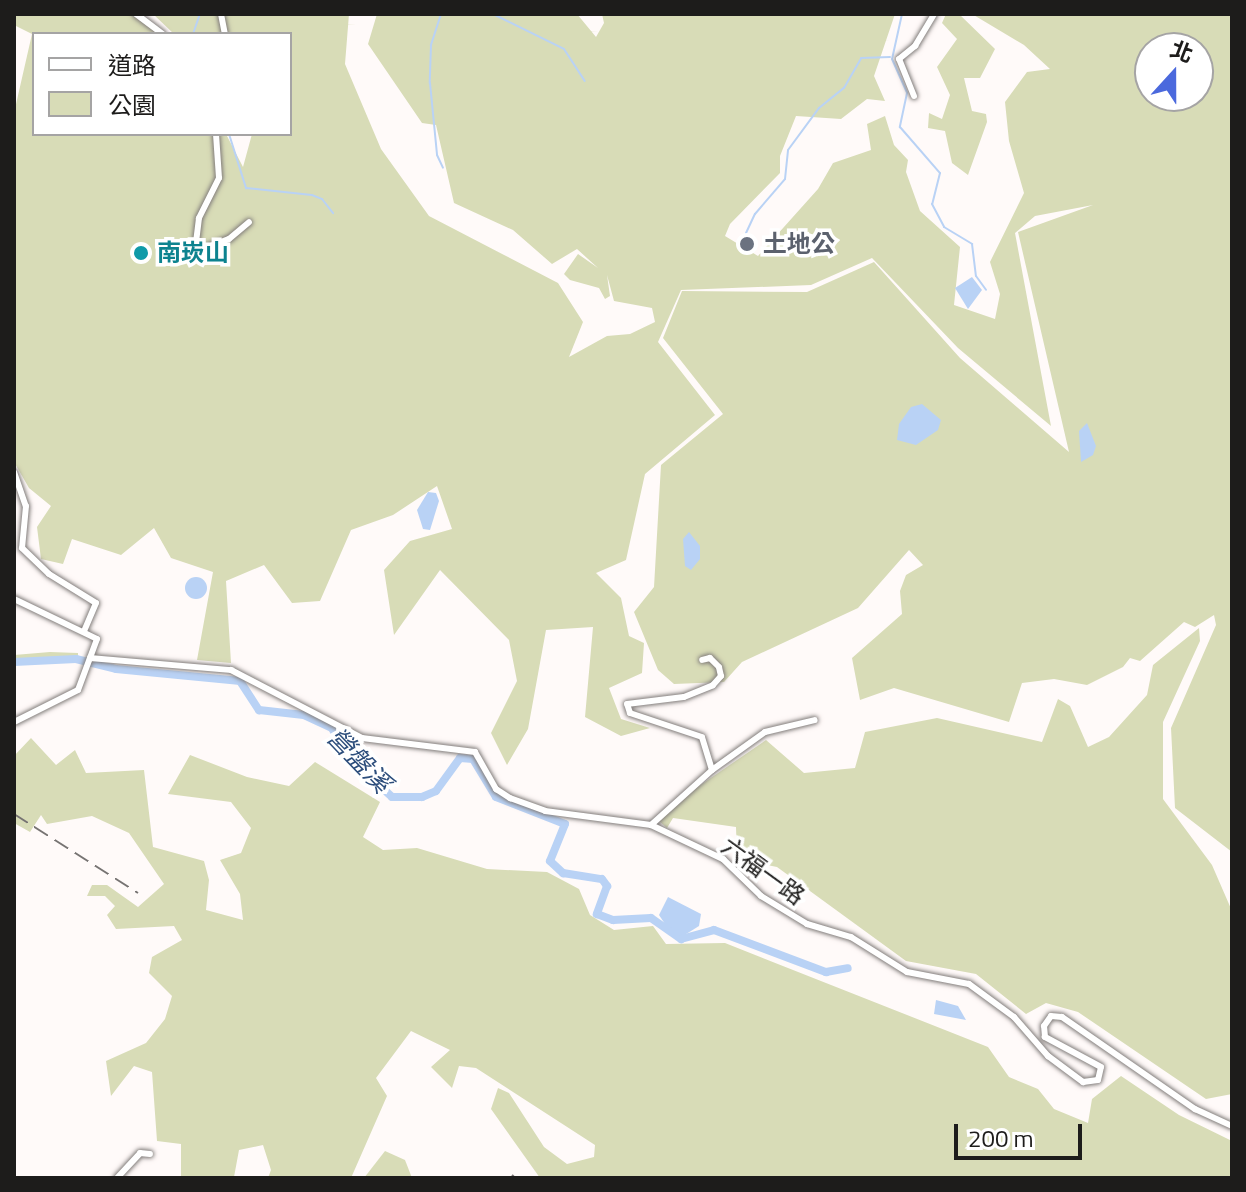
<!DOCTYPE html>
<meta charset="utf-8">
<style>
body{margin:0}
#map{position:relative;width:1246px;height:1192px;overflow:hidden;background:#fffaf9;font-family:"Titillium Web","Noto Sans TC",sans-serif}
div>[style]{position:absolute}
.green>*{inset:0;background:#d8dcb7}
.water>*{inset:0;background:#b9d2f5}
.round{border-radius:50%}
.stream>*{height:2px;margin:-1px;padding:0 1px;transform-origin:1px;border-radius:1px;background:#b9d2f5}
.river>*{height:8px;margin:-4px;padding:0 4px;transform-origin:4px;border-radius:4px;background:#b9d2f5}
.roads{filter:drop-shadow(0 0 2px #837e7c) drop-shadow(0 0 2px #837e7c)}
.minor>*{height:6px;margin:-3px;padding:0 3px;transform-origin:3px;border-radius:3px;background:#fff}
.rail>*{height:2px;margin-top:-1px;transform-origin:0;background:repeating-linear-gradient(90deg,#767372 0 16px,transparent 0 24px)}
.dots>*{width:22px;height:22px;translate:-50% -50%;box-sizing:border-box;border:4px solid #fff;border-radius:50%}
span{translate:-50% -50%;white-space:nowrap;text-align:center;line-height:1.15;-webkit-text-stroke:7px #fff;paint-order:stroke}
.worship-label{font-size:24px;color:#5b616d;font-weight:700}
.left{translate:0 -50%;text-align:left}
.culture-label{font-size:24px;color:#0d838f;font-weight:700}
.street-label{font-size:24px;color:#1d1c1b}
.water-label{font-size:26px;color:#2d4e7c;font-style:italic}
.frame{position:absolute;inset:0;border:16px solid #1d1c1b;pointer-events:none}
.legend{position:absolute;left:32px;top:32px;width:260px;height:104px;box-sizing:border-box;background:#fff;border:2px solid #a5a4a4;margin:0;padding:10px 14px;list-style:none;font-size:24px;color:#1d1c1b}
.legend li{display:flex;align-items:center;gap:16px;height:40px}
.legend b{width:40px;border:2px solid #a5a4a4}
.north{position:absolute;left:1134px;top:32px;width:80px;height:80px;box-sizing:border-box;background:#fff;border:2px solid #a5a4a4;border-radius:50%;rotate:21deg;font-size:22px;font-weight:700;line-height:32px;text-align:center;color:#1d1c1b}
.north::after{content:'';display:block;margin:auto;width:28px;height:36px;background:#4b69dd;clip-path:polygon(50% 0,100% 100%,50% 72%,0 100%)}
.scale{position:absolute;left:954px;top:1124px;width:128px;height:36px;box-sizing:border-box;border:4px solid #1d1c1b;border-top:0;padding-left:10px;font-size:24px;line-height:28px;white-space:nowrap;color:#1d1c1b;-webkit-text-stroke:6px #fff;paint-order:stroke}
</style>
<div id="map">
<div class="green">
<div style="clip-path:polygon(evenodd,14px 14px,133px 14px,158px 34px,34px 34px,34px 134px,226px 134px,243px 167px,252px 134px,290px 134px,290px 34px,174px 34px,153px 14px,349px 14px,345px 64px,381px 149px,429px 216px,558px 283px,583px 322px,569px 357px,607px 336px,630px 334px,655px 322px,652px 308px,614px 301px,607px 275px,610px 296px,605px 299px,599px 288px,570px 280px,564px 274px,578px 254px,598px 268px,577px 249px,552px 264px,513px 230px,454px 203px,436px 125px,422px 123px,368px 44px,377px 14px,577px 14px,596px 37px,604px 23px,602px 14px,895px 14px,874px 76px,885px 101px,867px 99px,841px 119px,796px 116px,780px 156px,780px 173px,730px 224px,725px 236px,758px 256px,818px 189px,833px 163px,871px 150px,867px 124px,885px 116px,894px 145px,908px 160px,906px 172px,920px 211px,960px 247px,954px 305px,995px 319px,1000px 294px,990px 262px,1024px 193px,1009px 141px,1005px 102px,1027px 72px,1050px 69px,1024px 45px,972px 14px,1232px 14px,1232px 852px,1175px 808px,1171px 728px,1216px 625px,1214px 615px,1195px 627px,1184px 622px,1140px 661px,1130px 658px,1123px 667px,1087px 685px,1054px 679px,1022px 683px,1009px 722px,894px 688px,860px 700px,852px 658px,902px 614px,900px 591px,906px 575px,923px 565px,909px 550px,858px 608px,742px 662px,724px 682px,674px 684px,658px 670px,634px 612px,654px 587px,661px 465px,723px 414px,663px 338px,682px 291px,807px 292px,874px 262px,960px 358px,1069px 452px,1018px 232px,1093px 205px,1035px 216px,1015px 233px,1051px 426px,958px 348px,872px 258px,811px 285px,681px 290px,658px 342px,715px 415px,645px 474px,626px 560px,596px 573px,621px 598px,629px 636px,644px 643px,642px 673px,609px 688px,621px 719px,650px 728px,621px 736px,585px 717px,593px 627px,546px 630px,528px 729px,507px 765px,491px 733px,517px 681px,509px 640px,440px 570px,394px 635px,384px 570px,410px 541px,452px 529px,437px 486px,393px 515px,351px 530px,320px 601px,292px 603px,264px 565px,226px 581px,231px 663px,197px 660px,213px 572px,171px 558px,154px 528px,121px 555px,72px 539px,63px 564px,41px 559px,37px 527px,51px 506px,29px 488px,14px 462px,14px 113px,32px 34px,14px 25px,14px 14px,1150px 48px,1198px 48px,1198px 96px,1150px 96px,1150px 48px)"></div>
<div style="clip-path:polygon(946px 14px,959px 14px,995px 49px,980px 78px,964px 78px,972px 111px,986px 114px,987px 122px,968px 175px,952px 163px,945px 131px,928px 128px,929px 113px,942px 119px,950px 95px,937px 67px,957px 39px,942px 23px)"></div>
<div style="clip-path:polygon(1199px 628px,1200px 641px,1163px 722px,1163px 799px,1212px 865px,1232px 911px,1232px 1094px,1206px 1099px,1078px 1012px,1046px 1003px,1026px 1014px,976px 974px,906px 961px,777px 867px,737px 859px,736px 827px,673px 818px,667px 828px,659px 821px,673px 804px,766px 740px,804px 773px,855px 768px,865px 732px,937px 718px,1042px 742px,1058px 699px,1070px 706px,1088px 747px,1109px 737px,1147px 695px,1153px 665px)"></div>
<div style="clip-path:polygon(50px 652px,78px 653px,78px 659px,14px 661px,14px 655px)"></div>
<div style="clip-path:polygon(31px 738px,56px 765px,75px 750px,86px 773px,144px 770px,153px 847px,204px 861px,209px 880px,206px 910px,243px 920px,240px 894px,220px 860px,241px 853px,251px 828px,231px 802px,168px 794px,190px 755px,247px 777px,289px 786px,315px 762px,380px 802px,363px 837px,383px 850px,417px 848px,487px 869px,547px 872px,579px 889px,590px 915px,614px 930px,653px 926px,666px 944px,725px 943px,988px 1047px,1009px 1077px,1038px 1089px,1054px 1109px,1088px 1123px,1092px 1099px,1121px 1076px,1179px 1115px,1232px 1141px,1232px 1178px,540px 1178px,491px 1109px,498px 1088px,509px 1093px,544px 1147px,567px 1164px,594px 1157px,595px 1145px,476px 1068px,459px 1066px,452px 1088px,431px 1067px,450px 1050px,411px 1031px,376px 1078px,387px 1096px,351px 1178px,268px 1178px,271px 1170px,263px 1145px,239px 1150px,234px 1177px,181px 1178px,181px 1144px,157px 1141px,152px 1072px,134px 1066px,111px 1096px,106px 1061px,146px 1043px,165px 1019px,172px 996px,149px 973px,152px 957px,182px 940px,174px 926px,116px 929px,107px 915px,115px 906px,105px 896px,87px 896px,92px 885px,107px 885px,138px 907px,164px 884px,129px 833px,92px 816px,47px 824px,41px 815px,30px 832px,14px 823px,14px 756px)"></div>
<div style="clip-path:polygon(385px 1151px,405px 1160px,412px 1178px,364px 1178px)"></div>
</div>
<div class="water">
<div style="clip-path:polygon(972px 277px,982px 290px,968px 309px,955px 288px)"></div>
<div style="clip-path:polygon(922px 404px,941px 420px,938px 430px,916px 445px,897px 440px,899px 424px,911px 407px)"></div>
<div style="clip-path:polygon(1087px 423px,1096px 446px,1093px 455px,1081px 462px,1079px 431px)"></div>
<div style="clip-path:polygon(428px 492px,436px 493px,439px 501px,430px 530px,423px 529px,417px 510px)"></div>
<div style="clip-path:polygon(689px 532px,700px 546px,700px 559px,691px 570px,685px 566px,683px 539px)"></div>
<div class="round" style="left:185px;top:577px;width:22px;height:22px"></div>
<div style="clip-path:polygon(668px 897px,701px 914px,699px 926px,683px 936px,669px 930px,659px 915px)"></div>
<div style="clip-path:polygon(936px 1000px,958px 1006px,966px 1020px,934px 1014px)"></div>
</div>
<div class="stream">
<div style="left:441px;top:14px;width:33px;rotate:108deg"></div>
<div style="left:431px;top:45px;width:38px;rotate:92deg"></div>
<div style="left:430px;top:83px;width:72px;rotate:84.4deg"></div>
<div style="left:437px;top:155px;width:14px;rotate:65deg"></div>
<div style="left:493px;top:14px;width:79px;rotate:26.2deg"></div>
<div style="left:564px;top:49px;width:38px;rotate:57deg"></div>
<div style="left:902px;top:14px;width:46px;rotate:102.5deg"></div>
<div style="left:892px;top:59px;width:37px;rotate:66deg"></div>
<div style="left:907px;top:93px;width:35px;rotate:102deg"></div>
<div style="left:900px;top:127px;width:61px;rotate:49deg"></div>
<div style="left:940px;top:173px;width:32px;rotate:104deg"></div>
<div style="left:932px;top:204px;width:26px;rotate:62deg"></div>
<div style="left:944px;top:227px;width:33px;rotate:31deg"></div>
<div style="left:972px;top:244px;width:32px;rotate:83deg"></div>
<div style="left:976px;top:276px;width:17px;rotate:54deg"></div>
<div style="left:193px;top:34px;width:21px;rotate:-71deg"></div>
<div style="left:229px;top:134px;width:57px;rotate:72.5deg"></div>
<div style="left:246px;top:188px;width:66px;rotate:6.1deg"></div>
<div style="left:312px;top:195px;width:11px;rotate:22deg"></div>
<div style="left:322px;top:199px;width:18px;rotate:52deg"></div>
<div style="left:746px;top:233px;width:21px;rotate:-65deg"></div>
<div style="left:755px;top:214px;width:46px;rotate:-49.4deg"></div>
<div style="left:785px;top:179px;width:29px;rotate:-84deg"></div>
<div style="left:788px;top:150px;width:52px;rotate:-53.6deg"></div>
<div style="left:819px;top:108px;width:32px;rotate:-39deg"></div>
<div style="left:844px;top:88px;width:34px;rotate:-60deg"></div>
<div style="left:861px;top:58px;width:29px;rotate:-2deg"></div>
</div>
<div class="river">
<div style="left:14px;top:662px;width:62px;rotate:-2.8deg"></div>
<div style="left:76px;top:659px;width:41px;rotate:14deg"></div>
<div style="left:116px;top:669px;width:125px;rotate:5.5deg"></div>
<div style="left:240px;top:681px;width:35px;rotate:57deg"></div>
<div style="left:259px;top:710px;width:45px;rotate:6.3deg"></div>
<div style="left:304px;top:715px;width:31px;rotate:25deg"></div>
<div style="left:332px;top:728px;width:30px;rotate:63deg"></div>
<div style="left:346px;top:755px;width:62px;rotate:42.4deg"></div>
<div style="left:392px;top:797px;width:30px"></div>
<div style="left:422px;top:797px;width:15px;rotate:-23deg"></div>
<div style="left:436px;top:791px;width:41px;rotate:-54deg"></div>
<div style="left:460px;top:758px;width:13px;rotate:4deg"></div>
<div style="left:473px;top:759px;width:44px;rotate:58.8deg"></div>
<div style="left:496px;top:797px;width:74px;rotate:21.4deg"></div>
<div style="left:565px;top:824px;width:40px;rotate:112deg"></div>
<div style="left:550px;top:861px;width:18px;rotate:43deg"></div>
<div style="left:563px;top:873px;width:39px;rotate:9deg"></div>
<div style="left:602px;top:879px;width:9px;rotate:54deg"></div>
<div style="left:607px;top:886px;width:30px;rotate:110deg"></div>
<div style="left:597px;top:914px;width:17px;rotate:21deg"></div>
<div style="left:613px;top:920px;width:38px;rotate:-3deg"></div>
<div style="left:651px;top:918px;width:37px;rotate:35deg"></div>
<div style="left:681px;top:939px;width:34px;rotate:-15deg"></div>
<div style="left:714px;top:930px;width:120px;rotate:20.6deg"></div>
<div style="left:826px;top:972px;width:22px;rotate:-10deg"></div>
</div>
<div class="roads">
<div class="minor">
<div style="left:136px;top:14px;width:34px;rotate:37deg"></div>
<div style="left:221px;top:14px;width:20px;rotate:79deg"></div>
<div style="left:914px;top:96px;width:40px;rotate:-112deg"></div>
<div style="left:899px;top:59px;width:21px;rotate:-39deg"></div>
<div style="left:915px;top:46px;width:37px;rotate:-59deg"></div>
<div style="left:216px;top:134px;width:44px;rotate:86.1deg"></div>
<div style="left:219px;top:178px;width:45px;rotate:116.6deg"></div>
<div style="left:199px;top:218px;width:34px;rotate:97deg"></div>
<div style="left:195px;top:252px;width:36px;rotate:-21deg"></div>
<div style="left:229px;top:239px;width:26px;rotate:-40deg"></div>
<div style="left:14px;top:472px;width:36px;rotate:71deg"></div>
<div style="left:26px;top:506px;width:42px;rotate:95.4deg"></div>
<div style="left:22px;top:548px;width:37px;rotate:44deg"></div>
<div style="left:49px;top:574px;width:55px;rotate:31.7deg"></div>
<div style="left:96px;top:603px;width:30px;rotate:113deg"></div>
<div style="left:14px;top:599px;width:92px;rotate:25.7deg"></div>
<div style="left:97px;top:639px;width:54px;rotate:110.4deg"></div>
<div style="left:78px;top:690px;width:72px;rotate:153.4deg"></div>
<div style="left:90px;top:658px;width:142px;rotate:4.9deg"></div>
<div style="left:231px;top:670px;width:148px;rotate:27.4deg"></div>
<div style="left:362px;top:738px;width:114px;rotate:7.1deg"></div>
<div style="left:475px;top:752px;width:43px;rotate:60.4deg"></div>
<div style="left:496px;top:789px;width:17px;rotate:33deg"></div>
<div style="left:510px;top:798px;width:37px;rotate:20deg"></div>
<div style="left:545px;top:811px;width:107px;rotate:7.5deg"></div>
<div style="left:651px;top:825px;width:80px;rotate:25.3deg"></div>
<div style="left:723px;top:859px;width:53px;rotate:44.2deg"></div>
<div style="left:761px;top:896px;width:54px;rotate:31.3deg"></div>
<div style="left:807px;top:924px;width:46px;rotate:16.5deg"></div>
<div style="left:851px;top:937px;width:66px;rotate:32deg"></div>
<div style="left:907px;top:972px;width:63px;rotate:11deg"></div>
<div style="left:969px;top:984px;width:56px;rotate:36.3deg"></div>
<div style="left:1014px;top:1017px;width:52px;rotate:48.9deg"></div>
<div style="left:1048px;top:1056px;width:44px;rotate:36.6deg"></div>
<div style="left:1083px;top:1082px;width:15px;rotate:-8deg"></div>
<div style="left:1098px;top:1080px;width:13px;rotate:-77deg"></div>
<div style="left:1101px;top:1067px;width:64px;rotate:-151.8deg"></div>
<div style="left:1045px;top:1037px;width:11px;rotate:-95deg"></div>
<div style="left:1044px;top:1026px;width:12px;rotate:-55deg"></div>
<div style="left:1051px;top:1016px;width:11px;rotate:5deg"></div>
<div style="left:1062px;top:1017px;width:162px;rotate:34.7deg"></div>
<div style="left:1195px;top:1109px;width:41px;rotate:24.7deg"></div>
<div style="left:712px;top:770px;width:65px;rotate:-35.6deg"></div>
<div style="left:765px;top:732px;width:51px;rotate:-13.5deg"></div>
<div style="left:651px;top:825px;width:82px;rotate:-42deg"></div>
<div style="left:712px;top:770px;width:34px;rotate:-107deg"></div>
<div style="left:702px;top:737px;width:76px;rotate:-161.6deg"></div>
<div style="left:630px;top:713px;width:9px;rotate:-108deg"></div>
<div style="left:627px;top:704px;width:57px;rotate:-7deg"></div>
<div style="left:684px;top:697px;width:31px;rotate:-22deg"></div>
<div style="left:713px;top:685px;width:12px;rotate:-48deg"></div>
<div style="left:721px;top:676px;width:9px;rotate:-103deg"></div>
<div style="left:719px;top:667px;width:13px;rotate:-135deg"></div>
<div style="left:710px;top:658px;width:8px;rotate:166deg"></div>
<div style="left:117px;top:1178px;width:34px;rotate:-47deg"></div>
<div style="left:140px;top:1153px;width:10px;rotate:6deg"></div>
</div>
</div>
<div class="rail">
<div style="left:14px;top:814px;width:147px;rotate:32.5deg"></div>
<div style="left:512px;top:1175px;width:4px;rotate:45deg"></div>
</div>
<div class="dots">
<div style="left:747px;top:244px;background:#6b7280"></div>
<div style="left:141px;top:253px;background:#0f9aa8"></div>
</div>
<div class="worship-label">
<span class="left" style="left:763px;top:244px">土地公</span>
</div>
<div class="culture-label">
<span class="left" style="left:157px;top:253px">南崁山</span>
</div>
<div class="street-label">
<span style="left:763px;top:871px;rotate:36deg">六福一路</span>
</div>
<div class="water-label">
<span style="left:359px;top:760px;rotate:46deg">營盤溪</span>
</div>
<div class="frame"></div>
<ul class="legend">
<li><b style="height:10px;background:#fff"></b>道路</li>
<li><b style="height:22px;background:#d8dcb7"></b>公園</li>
</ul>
<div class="north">北</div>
<div class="scale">200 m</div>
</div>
